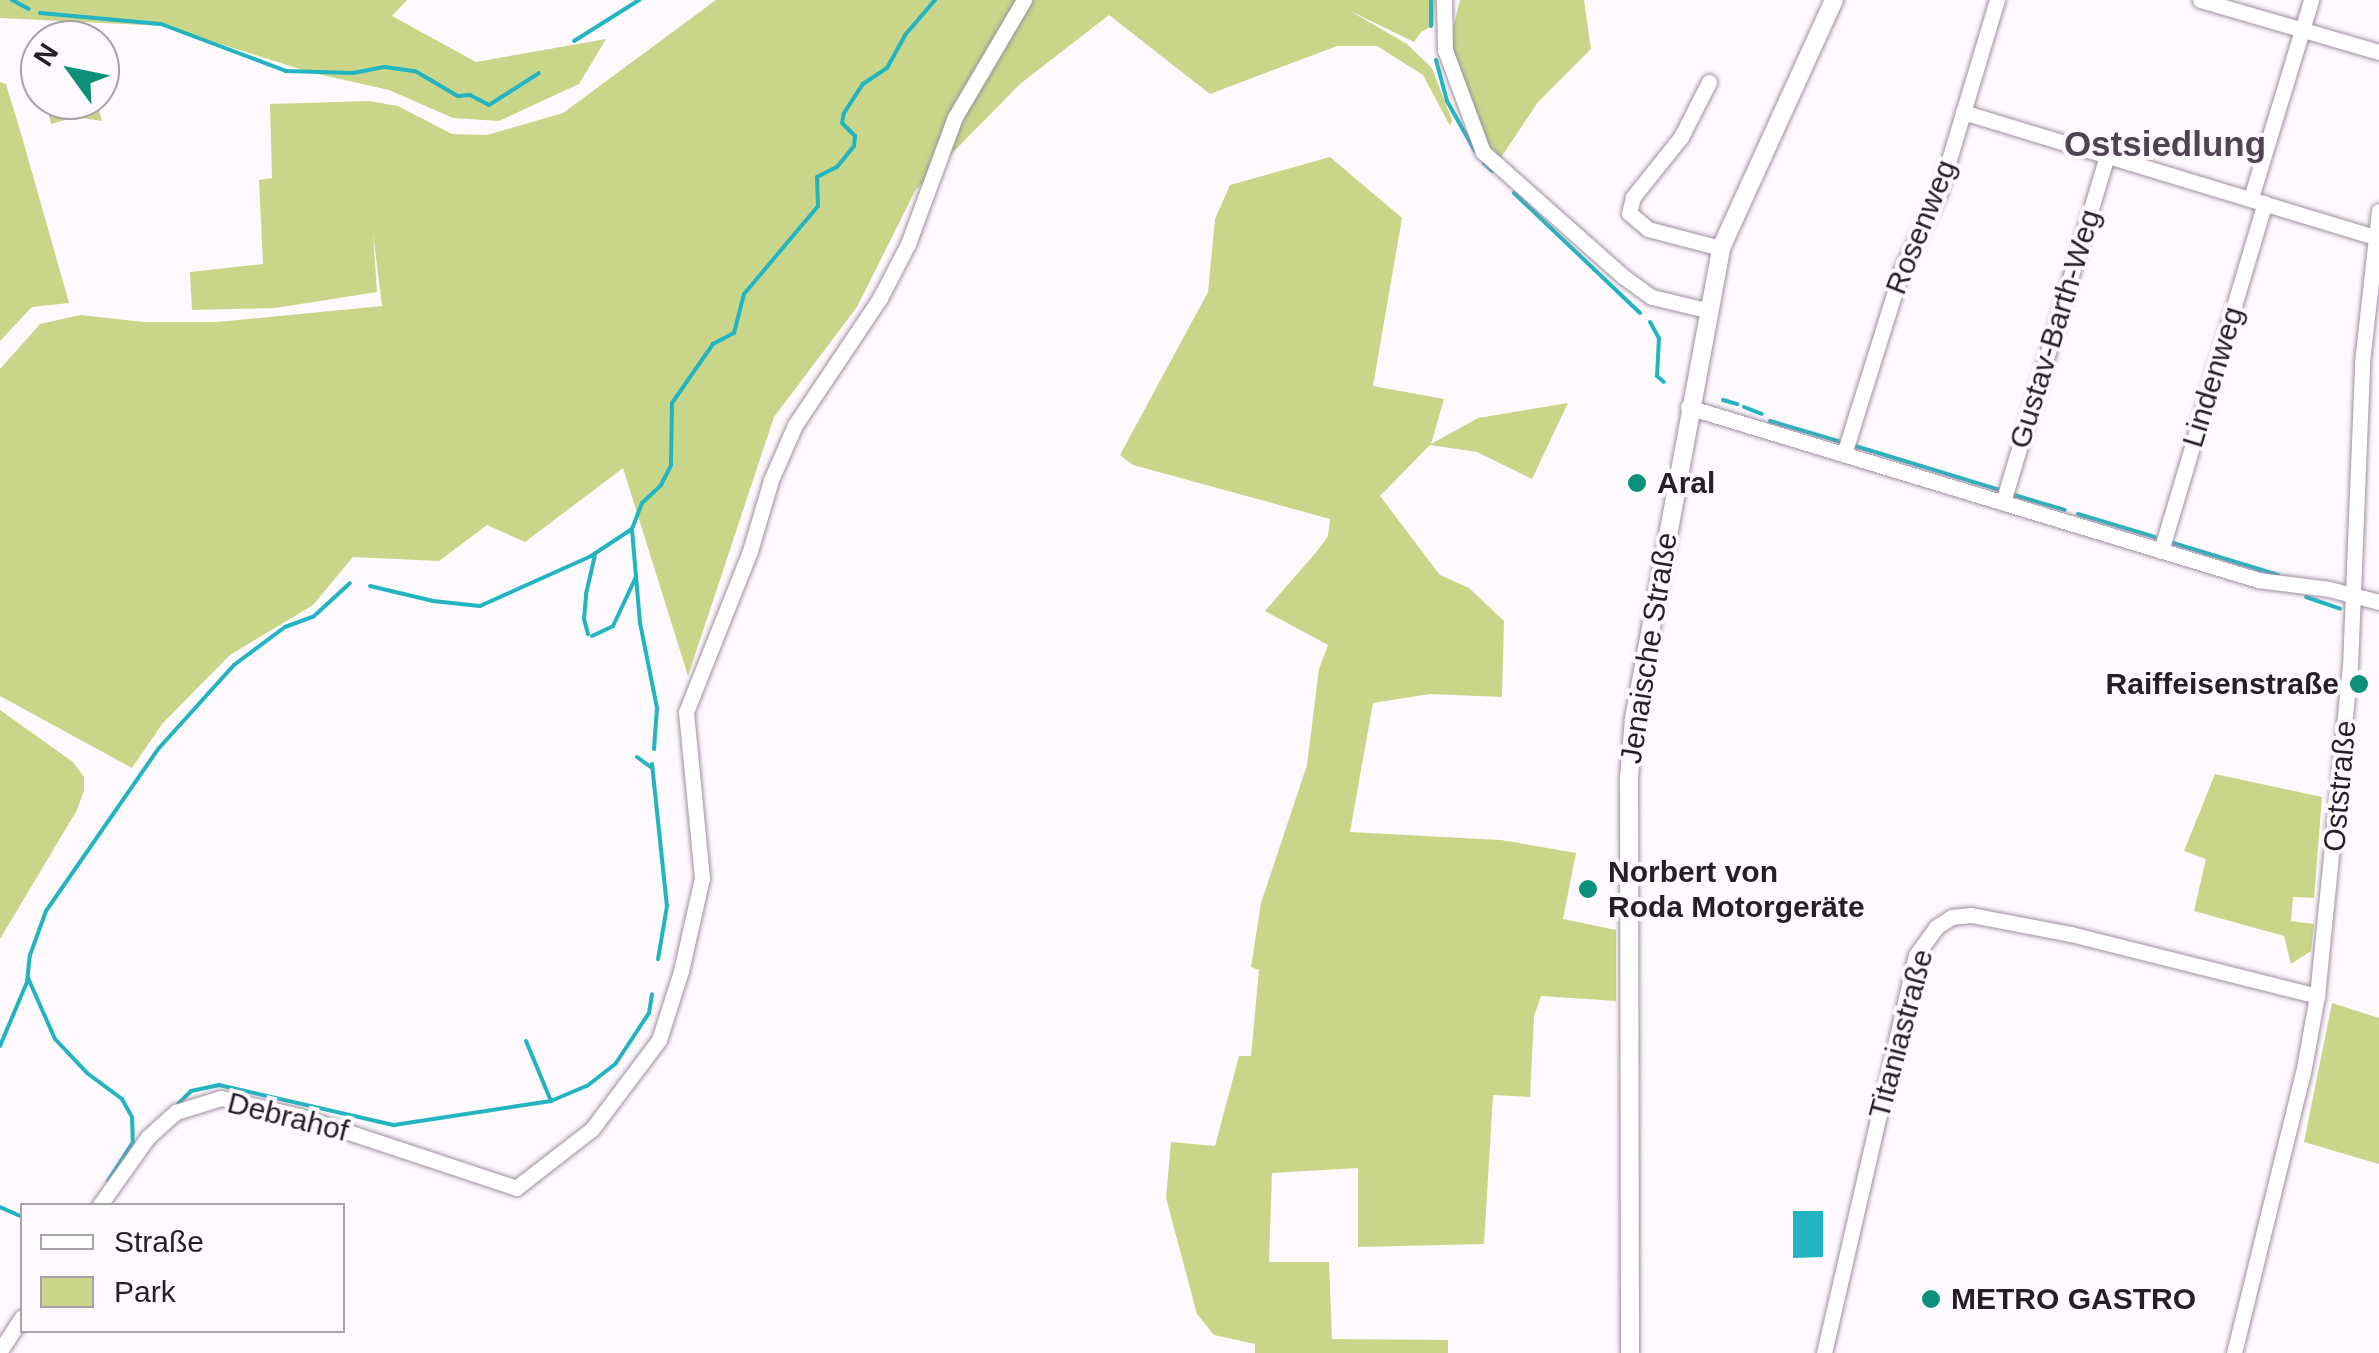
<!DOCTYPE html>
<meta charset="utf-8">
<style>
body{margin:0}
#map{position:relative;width:2379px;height:1353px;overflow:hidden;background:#fdf9fd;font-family:Arial,sans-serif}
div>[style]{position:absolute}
.green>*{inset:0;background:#c9d68a}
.water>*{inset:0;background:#23b4c2}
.stream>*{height:4px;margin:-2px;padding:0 2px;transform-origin:2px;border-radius:2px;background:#23b4c2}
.roads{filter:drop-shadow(0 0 2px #9e8fa0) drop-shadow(0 0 2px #9e8fa0)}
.minor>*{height:15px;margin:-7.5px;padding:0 7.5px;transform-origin:7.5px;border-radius:7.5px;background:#fff}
.major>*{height:18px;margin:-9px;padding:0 9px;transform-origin:9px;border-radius:9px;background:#fff}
.dots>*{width:28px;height:28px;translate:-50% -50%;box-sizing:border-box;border:5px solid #fdf9fd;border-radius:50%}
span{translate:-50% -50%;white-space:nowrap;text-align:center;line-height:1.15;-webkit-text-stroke:8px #fdf9fd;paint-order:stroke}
.street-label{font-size:30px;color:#251f26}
.poi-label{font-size:30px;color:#251f26;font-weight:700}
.left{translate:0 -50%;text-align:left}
.right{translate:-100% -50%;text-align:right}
.quarter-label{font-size:35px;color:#504352;font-weight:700}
.legend{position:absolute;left:20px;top:1203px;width:325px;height:130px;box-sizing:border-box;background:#fdf9fd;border:2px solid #a7a2a7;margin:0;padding:12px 18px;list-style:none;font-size:30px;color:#251f26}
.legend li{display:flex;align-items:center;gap:20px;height:50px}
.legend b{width:50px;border:2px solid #a7a2a7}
.north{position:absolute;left:20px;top:20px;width:100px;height:100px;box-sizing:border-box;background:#fdf9fd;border:2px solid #a7a2a7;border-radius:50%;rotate:303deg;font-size:28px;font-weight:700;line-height:40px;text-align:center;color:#251f26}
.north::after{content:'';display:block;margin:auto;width:35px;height:45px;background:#0b9079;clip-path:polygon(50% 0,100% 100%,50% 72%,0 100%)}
</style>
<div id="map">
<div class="green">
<div style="clip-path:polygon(0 0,407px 0,392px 16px,476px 62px,606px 39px,579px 84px,499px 121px,453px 118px,389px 90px,309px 72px,164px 26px,0 18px)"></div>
<div style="clip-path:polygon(716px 0,1435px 0,1434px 25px,1421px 32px,1414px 42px,1350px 11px,1407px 44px,1432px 68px,1452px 120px,1450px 126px,1423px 75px,1377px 46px,1337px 46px,1210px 94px,1109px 15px,1020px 84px,915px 191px,857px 307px,774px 417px,688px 676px,623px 468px,525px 542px,487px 525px,439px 561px,353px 557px,313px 605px,230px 655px,162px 724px,132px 768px,0 696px,0 369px,40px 324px,80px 315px,143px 322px,217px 322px,382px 306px,373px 233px,377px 292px,275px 308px,192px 310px,190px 272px,263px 264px,259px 180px,272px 178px,270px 104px,369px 101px,398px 106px,452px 134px,487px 135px,563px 113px)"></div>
<div style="clip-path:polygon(1460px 0,1584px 0,1591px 49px,1538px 102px,1500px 159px,1486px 147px,1449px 45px)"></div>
<div style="clip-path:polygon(0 82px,6px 84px,22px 137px,69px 303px,32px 307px,0 341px)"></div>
<div style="clip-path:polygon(45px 100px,96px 100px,102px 121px,76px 117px,51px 124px)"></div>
<div style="clip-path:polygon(1330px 157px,1402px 218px,1373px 386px,1444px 399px,1431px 444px,1478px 418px,1568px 403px,1532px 479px,1477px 452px,1430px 445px,1380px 496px,1440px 575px,1469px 588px,1504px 621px,1502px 697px,1430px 694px,1373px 703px,1350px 832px,1501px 840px,1576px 853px,1563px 919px,1616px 930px,1616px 1001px,1541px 996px,1534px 1016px,1530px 1097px,1493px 1095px,1484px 1244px,1358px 1247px,1358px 1168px,1272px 1173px,1269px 1262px,1329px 1262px,1332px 1339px,1448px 1340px,1448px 1353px,1255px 1353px,1255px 1344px,1214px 1335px,1197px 1314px,1166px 1198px,1171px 1142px,1215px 1146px,1239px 1056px,1251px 1056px,1259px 970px,1251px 967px,1261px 903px,1307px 765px,1319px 669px,1328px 645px,1265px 611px,1318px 550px,1328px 536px,1330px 519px,1133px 465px,1120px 455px,1208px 292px,1215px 219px,1230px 185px)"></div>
<div style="clip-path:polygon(0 710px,73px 762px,84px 777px,84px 790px,77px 810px,0 939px)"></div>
<div style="clip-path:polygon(2215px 774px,2322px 797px,2314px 898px,2293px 897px,2291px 921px,2314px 924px,2311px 951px,2291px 964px,2284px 936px,2194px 911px,2206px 859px,2184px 851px)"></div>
<div style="clip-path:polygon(2332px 1003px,2379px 1018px,2379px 1164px,2304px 1142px)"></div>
</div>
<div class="water">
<div style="clip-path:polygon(1793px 1211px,1823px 1211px,1823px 1257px,1793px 1258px)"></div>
</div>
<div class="stream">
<div style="left:12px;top:0;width:19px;rotate:28deg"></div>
<div style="left:40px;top:13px;width:121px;rotate:5.2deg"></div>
<div style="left:161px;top:24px;width:134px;rotate:20.6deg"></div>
<div style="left:286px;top:71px;width:67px;rotate:1.7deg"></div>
<div style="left:353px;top:73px;width:33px;rotate:-11deg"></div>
<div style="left:385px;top:67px;width:30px;rotate:8deg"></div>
<div style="left:415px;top:71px;width:50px;rotate:30.2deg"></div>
<div style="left:458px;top:96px;width:12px;rotate:-5deg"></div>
<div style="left:470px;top:95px;width:21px;rotate:28deg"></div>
<div style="left:489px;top:105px;width:59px;rotate:-32.6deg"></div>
<div style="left:1431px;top:26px;width:26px;rotate:-90deg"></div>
<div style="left:574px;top:41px;width:77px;rotate:-32.2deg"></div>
<div style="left:1436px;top:60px;width:42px;rotate:75deg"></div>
<div style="left:1447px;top:101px;width:57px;rotate:60.8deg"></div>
<div style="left:1484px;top:163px;width:11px;rotate:45deg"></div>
<div style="left:1514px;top:193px;width:174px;rotate:43.6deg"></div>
<div style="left:1650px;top:322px;width:18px;rotate:61deg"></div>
<div style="left:1659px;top:338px;width:38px;rotate:93deg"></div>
<div style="left:1657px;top:376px;width:9px;rotate:41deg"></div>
<div style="left:1723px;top:400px;width:15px;rotate:16deg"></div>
<div style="left:1744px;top:407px;width:19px;rotate:21deg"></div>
<div style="left:1770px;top:421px;width:75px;rotate:16.3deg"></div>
<div style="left:1852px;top:445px;width:155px;rotate:16.9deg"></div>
<div style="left:2011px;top:494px;width:56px;rotate:16.5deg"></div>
<div style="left:2078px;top:514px;width:80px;rotate:16.6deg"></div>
<div style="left:2173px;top:543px;width:110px;rotate:16.9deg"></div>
<div style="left:370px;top:586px;width:65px;rotate:13.4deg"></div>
<div style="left:433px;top:601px;width:47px;rotate:6.1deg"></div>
<div style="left:480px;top:606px;width:122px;rotate:-24.2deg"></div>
<div style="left:591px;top:556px;width:49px;rotate:-33.4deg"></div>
<div style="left:2306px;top:597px;width:36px;rotate:19deg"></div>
<div style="left:588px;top:634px;width:16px;rotate:-105deg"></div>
<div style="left:584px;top:619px;width:25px;rotate:-85deg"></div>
<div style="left:586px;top:594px;width:39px;rotate:-77deg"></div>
<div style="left:592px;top:636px;width:23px;rotate:-25deg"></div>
<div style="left:613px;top:626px;width:54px;rotate:-64.9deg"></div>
<div style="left:654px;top:749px;width:41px;rotate:-85.8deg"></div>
<div style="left:657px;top:708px;width:87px;rotate:-101.3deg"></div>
<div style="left:640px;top:623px;width:94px;rotate:-94.9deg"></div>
<div style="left:632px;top:529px;width:28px;rotate:-69deg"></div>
<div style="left:642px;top:503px;width:26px;rotate:-43deg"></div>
<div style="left:661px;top:485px;width:22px;rotate:-63deg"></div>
<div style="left:671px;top:465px;width:62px;rotate:-89.1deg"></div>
<div style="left:672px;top:403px;width:72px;rotate:-55.2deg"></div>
<div style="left:713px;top:344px;width:24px;rotate:-28deg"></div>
<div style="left:734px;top:333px;width:40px;rotate:-75.6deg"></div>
<div style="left:744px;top:294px;width:115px;rotate:-49.9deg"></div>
<div style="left:818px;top:206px;width:29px;rotate:-92deg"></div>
<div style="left:817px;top:177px;width:22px;rotate:-27deg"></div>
<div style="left:837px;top:167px;width:27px;rotate:-51deg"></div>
<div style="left:854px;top:146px;width:10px;rotate:-84deg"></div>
<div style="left:855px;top:136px;width:18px;rotate:-135deg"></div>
<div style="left:842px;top:123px;width:10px;rotate:-79deg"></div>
<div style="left:844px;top:113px;width:35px;rotate:-57deg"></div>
<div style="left:863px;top:84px;width:29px;rotate:-34deg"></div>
<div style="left:887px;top:68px;width:38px;rotate:-61deg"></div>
<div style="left:905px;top:35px;width:46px;rotate:-49.4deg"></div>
<div style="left:637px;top:757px;width:19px;rotate:36deg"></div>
<div style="left:652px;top:764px;width:143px;rotate:84deg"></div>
<div style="left:667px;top:906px;width:54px;rotate:99.6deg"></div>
<div style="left:28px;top:978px;width:67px;rotate:66.1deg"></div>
<div style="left:55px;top:1039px;width:47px;rotate:46.7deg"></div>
<div style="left:87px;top:1073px;width:44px;rotate:36.6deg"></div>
<div style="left:122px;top:1099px;width:21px;rotate:61deg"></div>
<div style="left:132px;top:1117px;width:25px;rotate:88deg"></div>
<div style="left:133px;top:1142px;width:46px;rotate:122.7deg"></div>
<div style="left:526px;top:1041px;width:65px;rotate:67.4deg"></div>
<div style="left:0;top:1046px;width:69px;rotate:-67.1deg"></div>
<div style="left:27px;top:982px;width:27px;rotate:-84deg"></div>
<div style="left:30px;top:955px;width:47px;rotate:-70deg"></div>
<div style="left:46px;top:911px;width:198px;rotate:-55.3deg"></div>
<div style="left:159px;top:748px;width:112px;rotate:-47.9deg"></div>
<div style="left:234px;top:665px;width:64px;rotate:-36.7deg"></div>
<div style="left:285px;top:627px;width:30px;rotate:-20deg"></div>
<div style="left:313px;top:617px;width:50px;rotate:-42.6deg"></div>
<div style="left:178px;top:1104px;width:18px;rotate:-45deg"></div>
<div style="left:191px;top:1091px;width:29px;rotate:-12deg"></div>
<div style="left:219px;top:1085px;width:180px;rotate:12.9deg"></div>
<div style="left:394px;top:1125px;width:159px;rotate:-8.7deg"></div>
<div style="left:551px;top:1101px;width:39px;rotate:-23deg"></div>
<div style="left:587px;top:1086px;width:37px;rotate:-38deg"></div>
<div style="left:616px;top:1063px;width:60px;rotate:-56.6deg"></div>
<div style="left:649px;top:1013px;width:19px;rotate:-81deg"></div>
<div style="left:0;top:1207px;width:24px;rotate:24deg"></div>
</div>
<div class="roads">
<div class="minor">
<div style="left:1444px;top:0;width:50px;rotate:88.9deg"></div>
<div style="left:1445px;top:50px;width:109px;rotate:69.6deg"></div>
<div style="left:1483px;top:152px;width:188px;rotate:41.6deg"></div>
<div style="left:1624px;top:277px;width:34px;rotate:36deg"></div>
<div style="left:1652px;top:297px;width:56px;rotate:13.5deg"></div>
<div style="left:2200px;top:0;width:186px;rotate:16.2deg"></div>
<div style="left:1709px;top:82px;width:62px;rotate:117deg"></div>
<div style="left:1681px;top:137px;width:77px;rotate:128.7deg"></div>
<div style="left:1633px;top:197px;width:16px;rotate:104deg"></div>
<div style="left:1629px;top:213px;width:25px;rotate:40deg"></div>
<div style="left:1648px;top:229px;width:75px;rotate:14.6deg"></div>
<div style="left:1963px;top:112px;width:430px;rotate:16.9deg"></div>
<div style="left:2251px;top:198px;width:207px;rotate:-73.1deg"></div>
<div style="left:1688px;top:407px;width:596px;rotate:16.88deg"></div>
<div style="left:2258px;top:580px;width:72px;rotate:7.2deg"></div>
<div style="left:2329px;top:589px;width:52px;rotate:14.6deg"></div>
<div style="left:1844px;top:454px;width:197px;rotate:-72.6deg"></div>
<div style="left:1903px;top:266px;width:81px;rotate:-63.7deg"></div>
<div style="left:1939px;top:193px;width:202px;rotate:-73.3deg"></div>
<div style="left:2003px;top:502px;width:361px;rotate:-73.3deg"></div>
<div style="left:2161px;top:551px;width:363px;rotate:-73.4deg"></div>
<div style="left:99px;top:1206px;width:85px;rotate:-54.6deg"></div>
<div style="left:148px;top:1137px;width:38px;rotate:-42deg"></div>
<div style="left:176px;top:1112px;width:47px;rotate:-17.3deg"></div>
<div style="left:221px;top:1098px;width:81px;rotate:12.8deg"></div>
<div style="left:300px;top:1116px;width:228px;rotate:18.4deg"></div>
<div style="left:516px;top:1188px;width:96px;rotate:-37.8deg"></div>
<div style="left:592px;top:1129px;width:111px;rotate:-53deg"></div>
<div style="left:659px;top:1040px;width:72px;rotate:-72.3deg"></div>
<div style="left:681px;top:971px;width:95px;rotate:-77.3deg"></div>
<div style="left:702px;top:878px;width:167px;rotate:-95.5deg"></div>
<div style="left:686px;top:712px;width:173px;rotate:-68.3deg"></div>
<div style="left:750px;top:551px;width:74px;rotate:-73.5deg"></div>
<div style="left:771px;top:480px;width:60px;rotate:-66.4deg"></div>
<div style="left:795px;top:425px;width:153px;rotate:-56.2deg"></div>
<div style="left:880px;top:298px;width:61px;rotate:-62.6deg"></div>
<div style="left:908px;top:244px;width:135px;rotate:-69.7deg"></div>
<div style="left:955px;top:117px;width:136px;rotate:-59.5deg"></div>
<div style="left:0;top:1351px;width:40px;rotate:-57.1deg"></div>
<div style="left:1824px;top:1353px;width:408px;rotate:-77deg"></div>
<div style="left:1916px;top:955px;width:34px;rotate:-54deg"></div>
<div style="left:1936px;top:927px;width:19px;rotate:-32deg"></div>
<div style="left:1952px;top:917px;width:19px;rotate:-6deg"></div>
<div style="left:1971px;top:915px;width:102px;rotate:10.8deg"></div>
<div style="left:2071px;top:934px;width:254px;rotate:14.1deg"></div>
<div style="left:2234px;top:1353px;width:288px;rotate:-76.2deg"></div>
<div style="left:2303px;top:1073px;width:78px;rotate:-79.7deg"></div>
<div style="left:2317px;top:996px;width:331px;rotate:-84.3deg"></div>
<div style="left:2350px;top:667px;width:305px;rotate:-87.7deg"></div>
<div style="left:2362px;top:362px;width:152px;rotate:-83.6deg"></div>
</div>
<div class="major">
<div style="left:1630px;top:1353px;width:575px;rotate:-90.1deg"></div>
<div style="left:1629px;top:778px;width:59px;rotate:-85.2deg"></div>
<div style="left:1634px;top:719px;width:479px;rotate:-79.5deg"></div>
<div style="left:1721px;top:248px;width:273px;rotate:-65.5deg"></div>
</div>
</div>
<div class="dots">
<div style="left:1637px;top:483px;background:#0b9079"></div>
<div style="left:2359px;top:684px;background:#0b9079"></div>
<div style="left:1588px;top:889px;background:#0b9079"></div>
<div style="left:1931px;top:1299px;background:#0b9079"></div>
</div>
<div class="street-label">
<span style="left:1921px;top:227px;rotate:-68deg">Rosenweg</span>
<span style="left:2055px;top:329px;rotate:-73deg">Gustav-Barth-Weg</span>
<span style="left:2213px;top:377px;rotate:-73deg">Lindenweg</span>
<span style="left:1649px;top:648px;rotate:-81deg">Jenaische Straße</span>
<span style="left:2340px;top:786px;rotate:-85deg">Oststraße</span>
<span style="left:1901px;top:1034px;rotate:-75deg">Titaniastraße</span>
<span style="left:288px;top:1117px;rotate:14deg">Debrahof</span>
</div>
<div class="poi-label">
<span class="left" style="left:1657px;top:483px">Aral</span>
<span class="right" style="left:2339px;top:684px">Raiffeisenstraße</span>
<span class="left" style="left:1608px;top:889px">Norbert von<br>Roda Motorgeräte</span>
<span class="left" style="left:1951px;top:1299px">METRO GASTRO</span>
</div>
<div class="quarter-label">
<span style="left:2165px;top:144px">Ostsiedlung</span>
</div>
<ul class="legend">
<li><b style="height:12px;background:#fff"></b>Straße</li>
<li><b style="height:28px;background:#c9d68a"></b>Park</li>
</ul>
<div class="north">N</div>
</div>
